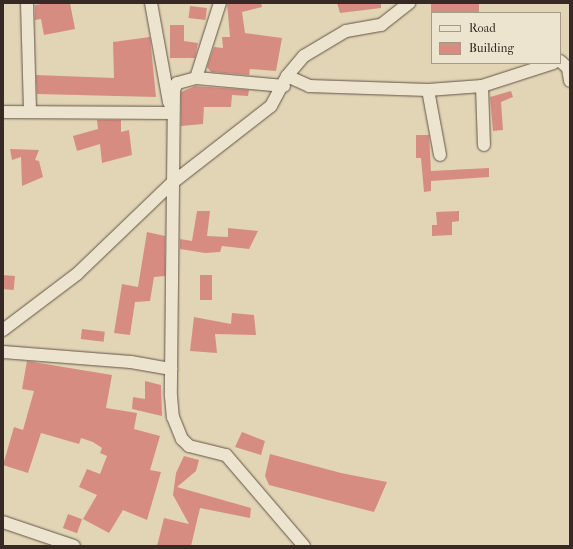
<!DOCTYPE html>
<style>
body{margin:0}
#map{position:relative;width:573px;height:549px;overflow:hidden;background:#e2d5b5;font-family:"IM FELL French Canon",serif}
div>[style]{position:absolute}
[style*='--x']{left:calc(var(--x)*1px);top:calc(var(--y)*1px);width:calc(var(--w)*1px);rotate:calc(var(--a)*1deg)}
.building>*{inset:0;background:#d78c82;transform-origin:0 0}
.roads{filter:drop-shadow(0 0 1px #625448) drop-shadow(0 0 1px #625448)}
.minor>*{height:12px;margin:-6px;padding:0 6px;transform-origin:6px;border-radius:6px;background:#ece4cf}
span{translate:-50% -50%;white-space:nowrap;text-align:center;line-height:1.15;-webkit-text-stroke:3px #ece4cf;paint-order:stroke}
.frame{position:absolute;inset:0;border:4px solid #372923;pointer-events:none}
.legend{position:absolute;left:431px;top:12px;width:130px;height:52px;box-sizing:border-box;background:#ece4cf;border:1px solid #a4998a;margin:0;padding:5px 7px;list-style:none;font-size:12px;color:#372923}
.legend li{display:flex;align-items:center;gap:8px;height:20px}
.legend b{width:20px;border:1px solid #a4998a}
</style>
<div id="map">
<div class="building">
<div style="clip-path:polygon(48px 3px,70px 3px,75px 29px,44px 35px,41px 19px,35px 20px,35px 5px)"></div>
<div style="clip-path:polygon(227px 3px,261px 3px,262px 7px,242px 12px,245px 33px,282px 38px,276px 71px,250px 69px,249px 75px,211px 72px,207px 67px,214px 47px,223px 48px,222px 37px,230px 37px)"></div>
<div style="clip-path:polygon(337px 3px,381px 3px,381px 8px,340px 13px)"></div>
<div style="left:431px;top:3px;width:48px;height:10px"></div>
<div style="left:190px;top:6px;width:17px;height:12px;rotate:7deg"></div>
<div style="clip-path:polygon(170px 25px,184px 25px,184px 41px,198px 43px,195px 58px,170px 58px)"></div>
<div style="clip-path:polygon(150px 37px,156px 97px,37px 94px,36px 75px,114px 78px,113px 42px)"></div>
<div style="clip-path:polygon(195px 86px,249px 90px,248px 96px,232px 95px,231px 107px,204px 107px,203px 124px,181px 126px,181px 92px)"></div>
<div style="clip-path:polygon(511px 91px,513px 97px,501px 102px,503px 130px,493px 131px,490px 97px)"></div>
<div style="clip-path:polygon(97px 120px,121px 120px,121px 132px,129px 130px,132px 155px,102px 163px,100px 144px,77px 151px,73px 136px,98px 129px)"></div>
<div style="clip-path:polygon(416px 135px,429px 135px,431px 171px,489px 168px,489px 177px,431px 181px,431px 191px,424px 192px,421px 158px,416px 158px)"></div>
<div style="clip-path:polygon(10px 149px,39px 150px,35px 160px,39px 161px,43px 177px,22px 186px,21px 157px,12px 160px)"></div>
<div style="clip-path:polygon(197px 211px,210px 211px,207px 236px,228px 237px,228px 228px,258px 231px,249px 249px,222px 246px,220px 252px,205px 253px,180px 249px,180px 239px,192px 241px)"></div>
<div style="clip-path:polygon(459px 211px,459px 221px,452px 222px,452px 235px,432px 236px,432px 225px,437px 225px,436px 212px)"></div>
<div style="clip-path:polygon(147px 232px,165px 236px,165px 276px,154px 277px,150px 301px,135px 302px,130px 335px,114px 333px,122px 284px,138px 287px)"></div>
<div style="left:3px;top:275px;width:12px;height:14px;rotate:5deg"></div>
<div style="left:200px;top:275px;width:12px;height:25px"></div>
<div style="clip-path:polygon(232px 313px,254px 315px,256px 335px,215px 334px,217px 353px,190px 351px,194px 317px,231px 324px)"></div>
<div style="left:82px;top:329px;width:23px;height:10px;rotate:7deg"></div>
<div style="clip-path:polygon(27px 361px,112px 375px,106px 408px,137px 413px,134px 429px,160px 436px,150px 470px,161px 472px,147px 520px,123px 510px,109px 533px,83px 519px,97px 495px,79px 487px,87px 469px,100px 474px,107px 456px,100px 453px,102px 448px,93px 442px,81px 438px,79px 444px,41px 433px,28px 473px,3px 465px,14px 427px,23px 430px,34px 391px,22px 389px)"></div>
<div style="clip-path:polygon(145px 381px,161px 385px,162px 416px,132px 409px,133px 397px,145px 399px)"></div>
<div style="clip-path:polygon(242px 432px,265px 441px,261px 455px,235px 447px)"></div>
<div style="clip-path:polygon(270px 454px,341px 473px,387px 482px,374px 512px,269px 485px,265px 476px)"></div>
<div style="clip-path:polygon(184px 456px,199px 460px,196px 471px,177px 487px,251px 508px,250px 518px,200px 508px,191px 546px,157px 546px,164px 518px,189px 524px,173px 495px,176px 473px)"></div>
<div style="left:68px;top:514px;width:15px;height:15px;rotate:20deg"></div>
</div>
<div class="roads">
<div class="minor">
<div style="--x:27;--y:3;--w:108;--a:88.4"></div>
<div style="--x:151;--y:3;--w:101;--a:79.7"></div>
<div style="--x:560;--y:61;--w:11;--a:41"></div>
<div style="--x:568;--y:68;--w:13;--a:81"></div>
<div style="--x:287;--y:76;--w:24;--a:24"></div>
<div style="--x:309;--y:86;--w:119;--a:1.9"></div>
<div style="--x:428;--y:90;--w:54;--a:-4.2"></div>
<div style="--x:482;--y:86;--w:75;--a:-17.9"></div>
<div style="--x:196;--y:78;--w:79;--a:-72.3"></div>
<div style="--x:284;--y:86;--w:88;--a:-174.8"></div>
<div style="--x:196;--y:78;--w:20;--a:165"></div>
<div style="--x:177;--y:83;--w:8;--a:113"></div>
<div style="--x:174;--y:90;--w:306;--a:90.6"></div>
<div style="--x:171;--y:396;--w:21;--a:85"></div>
<div style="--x:173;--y:417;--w:24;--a:68"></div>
<div style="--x:182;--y:439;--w:10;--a:45"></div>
<div style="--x:189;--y:446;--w:38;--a:14"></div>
<div style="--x:226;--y:455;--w:120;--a:49.4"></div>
<div style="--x:482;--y:86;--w:59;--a:88.1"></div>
<div style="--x:428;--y:90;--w:66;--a:79.5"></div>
<div style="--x:3;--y:112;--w:168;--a:0.3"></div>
<div style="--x:3;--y:330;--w:93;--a:-37.1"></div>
<div style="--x:77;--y:274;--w:132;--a:-43.8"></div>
<div style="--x:172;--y:183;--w:125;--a:-37.9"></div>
<div style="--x:271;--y:106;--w:34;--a:-62"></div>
<div style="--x:287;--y:76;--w:26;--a:-50"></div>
<div style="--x:304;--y:56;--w:49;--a:-30.8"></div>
<div style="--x:346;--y:31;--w:36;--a:-10"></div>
<div style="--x:381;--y:25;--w:36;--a:-38"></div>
<div style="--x:3;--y:352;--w:128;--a:4.5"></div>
<div style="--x:131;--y:362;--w:41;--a:9.9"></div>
<div style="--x:3;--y:522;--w:75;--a:18.7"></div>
</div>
</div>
<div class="frame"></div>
<ul class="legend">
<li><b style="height:5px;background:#ece4cf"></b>Road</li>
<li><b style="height:11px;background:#d78c82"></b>Building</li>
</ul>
</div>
